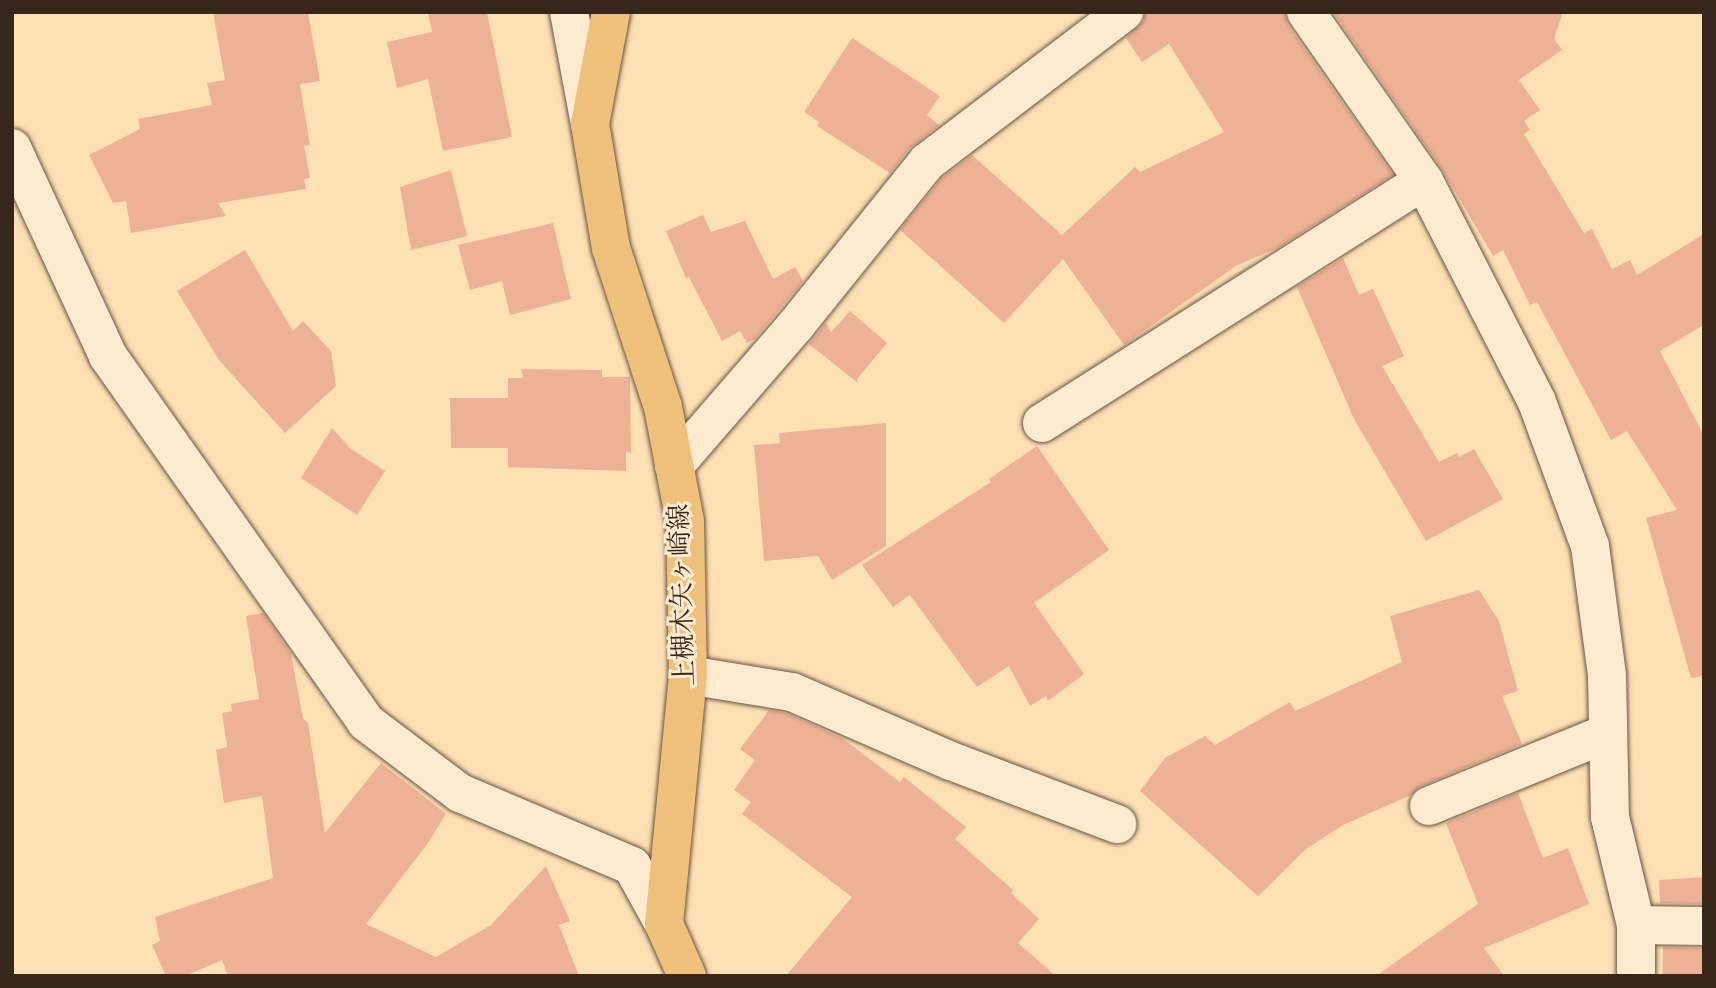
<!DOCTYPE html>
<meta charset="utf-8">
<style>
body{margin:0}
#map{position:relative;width:1716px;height:988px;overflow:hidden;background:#fee0b5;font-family:"EB Garamond","Noto Serif JP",serif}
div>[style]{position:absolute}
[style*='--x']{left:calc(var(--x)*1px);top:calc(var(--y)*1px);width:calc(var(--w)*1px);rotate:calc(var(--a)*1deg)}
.building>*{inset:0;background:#edb196;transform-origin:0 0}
.roads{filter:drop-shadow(0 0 2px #685442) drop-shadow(0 0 2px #685442)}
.minor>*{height:38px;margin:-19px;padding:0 19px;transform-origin:19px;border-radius:19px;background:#feebcf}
.major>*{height:38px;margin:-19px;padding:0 19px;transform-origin:19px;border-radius:19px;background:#efc07a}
span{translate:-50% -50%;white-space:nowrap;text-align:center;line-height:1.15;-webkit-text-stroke:6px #feebcf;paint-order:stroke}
.street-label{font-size:26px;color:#36261c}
.frame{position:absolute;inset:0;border:14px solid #36261c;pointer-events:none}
</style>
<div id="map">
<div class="building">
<div style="clip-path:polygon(213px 12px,308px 12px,320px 81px,300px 84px,310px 145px,304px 146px,310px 178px,304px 179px,306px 189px,218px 203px,226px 216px,131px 233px,126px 201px,113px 203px,89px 155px,140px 129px,138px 119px,212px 105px,207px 83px,225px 80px)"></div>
<div style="clip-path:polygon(428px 12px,487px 12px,512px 137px,443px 151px,428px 79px,397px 88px,387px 42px,432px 32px)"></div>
<div style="clip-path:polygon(1145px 12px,1284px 12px,1288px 25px,1393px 175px,1279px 247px,1236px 266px,1124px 345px,1063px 259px,1004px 323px,900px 230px,942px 178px,972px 155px,1062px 235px,1135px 167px,1140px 172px,1224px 132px,1169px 44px,1142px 62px,1126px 38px,1144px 21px)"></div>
<div style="clip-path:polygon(1333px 12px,1563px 12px,1554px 39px,1562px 50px,1519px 80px,1540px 110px,1524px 121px,1530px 130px,1524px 134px,1584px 233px,1592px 229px,1612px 269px,1630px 260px,1637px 275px,1704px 234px,1704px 325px,1660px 351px,1704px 436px,1704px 676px,1691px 678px,1646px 518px,1677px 510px,1627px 431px,1611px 440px,1537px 302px,1530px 305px,1503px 250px,1493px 256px,1442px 169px)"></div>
<div style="clip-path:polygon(852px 38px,940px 96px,927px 115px,939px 125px,910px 148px,890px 173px,817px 126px,819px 122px,804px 112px)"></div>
<div style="clip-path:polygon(451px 170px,467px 236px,411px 250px,400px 187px)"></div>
<div style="clip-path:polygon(703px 215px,711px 232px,745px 221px,773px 279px,795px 267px,803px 281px,755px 339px,747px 343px,740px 331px,722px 341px,689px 277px,686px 278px,666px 231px)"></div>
<div style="clip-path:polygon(553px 223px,571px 299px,510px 315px,502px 281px,470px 290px,458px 245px)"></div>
<div style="clip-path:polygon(245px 250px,293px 331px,303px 321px,331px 351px,336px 386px,285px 433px,219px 360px,177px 291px)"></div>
<div style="clip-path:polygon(1343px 258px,1359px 295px,1373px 289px,1404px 356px,1382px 366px,1439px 462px,1457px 453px,1459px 457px,1474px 449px,1503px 499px,1426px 541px,1354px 419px,1297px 287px)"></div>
<div style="clip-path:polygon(850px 311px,887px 343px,857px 379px,858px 383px,809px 344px,826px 323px,831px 332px)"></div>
<div style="clip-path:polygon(521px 369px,602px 370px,602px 377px,630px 377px,631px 453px,626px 452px,626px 471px,508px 467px,508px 448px,451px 448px,450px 398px,508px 398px,508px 378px,523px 378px)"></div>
<div style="clip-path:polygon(886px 423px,886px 546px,832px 580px,818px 556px,764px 561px,754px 445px,780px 443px,779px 433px)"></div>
<div style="clip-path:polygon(332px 428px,351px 449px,385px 471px,357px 515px,301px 478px)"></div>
<div style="clip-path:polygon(1037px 446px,1109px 550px,1034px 603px,1084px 674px,1048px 701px,1046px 696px,1030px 706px,1009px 666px,977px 687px,910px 595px,893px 607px,862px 565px,991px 482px,989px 479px)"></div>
<div style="clip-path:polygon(1479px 590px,1499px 621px,1518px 691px,1502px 696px,1522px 744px,1421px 786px,1411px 795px,1343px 825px,1306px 849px,1258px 896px,1140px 791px,1165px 758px,1205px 736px,1215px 745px,1290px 702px,1295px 711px,1402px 662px,1390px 616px)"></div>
<div style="clip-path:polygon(263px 613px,291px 654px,303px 718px,308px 723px,325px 833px,381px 763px,446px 814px,428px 843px,366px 924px,436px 957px,491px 925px,546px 866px,570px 921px,559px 925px,579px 976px,228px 976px,222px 960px,185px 976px,166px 976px,152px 945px,160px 941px,155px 917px,273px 878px,262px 796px,224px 803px,216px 750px,227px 747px,222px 713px,232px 711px,231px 704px,259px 699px,246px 616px)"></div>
<div style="clip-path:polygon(769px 710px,786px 713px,842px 738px,900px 782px,904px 777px,966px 827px,955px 839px,1013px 890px,1011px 893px,1039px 919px,1018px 943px,1056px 976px,786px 976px,852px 897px,742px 814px,751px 802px,734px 790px,755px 760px,740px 749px)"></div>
<div style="clip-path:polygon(1518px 793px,1543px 858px,1568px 848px,1589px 904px,1484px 948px,1504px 976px,1376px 976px,1478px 904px,1446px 823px)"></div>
<div style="clip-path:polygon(1704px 877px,1704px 904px,1660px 903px,1659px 880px)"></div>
<div style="left:1663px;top:947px;width:41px;height:29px;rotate:1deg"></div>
</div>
<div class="roads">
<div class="minor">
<div style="--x:569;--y:12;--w:114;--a:79.4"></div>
<div style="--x:1306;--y:12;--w:206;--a:55.1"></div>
<div style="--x:1424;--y:181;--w:248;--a:62.9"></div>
<div style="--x:1537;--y:402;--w:153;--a:69.8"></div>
<div style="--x:1590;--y:546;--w:131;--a:82.5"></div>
<div style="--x:1607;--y:676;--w:141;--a:88.8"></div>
<div style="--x:1610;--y:817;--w:111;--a:76.5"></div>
<div style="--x:1636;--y:925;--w:51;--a:90"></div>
<div style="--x:12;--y:148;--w:229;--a:65.2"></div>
<div style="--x:108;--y:356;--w:448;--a:54.8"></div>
<div style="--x:366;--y:722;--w:118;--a:37.1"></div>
<div style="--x:460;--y:793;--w:187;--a:23"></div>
<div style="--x:632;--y:866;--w:66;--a:61.1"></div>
<div style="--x:1042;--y:423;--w:452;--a:-32.4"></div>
<div style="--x:674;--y:466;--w:186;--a:-49.1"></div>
<div style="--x:796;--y:325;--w:209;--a:-51.2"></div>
<div style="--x:927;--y:162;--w:248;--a:-37.3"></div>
<div style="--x:688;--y:675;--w:105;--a:9.3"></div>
<div style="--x:792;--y:692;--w:173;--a:23.5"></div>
<div style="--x:951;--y:761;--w:178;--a:20.8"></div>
<div style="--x:1429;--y:806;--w:193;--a:-22.2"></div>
<div style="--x:1636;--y:925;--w:68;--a:0.8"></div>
</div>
<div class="major">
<div style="--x:611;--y:12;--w:114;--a:100.6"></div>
<div style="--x:590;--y:124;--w:126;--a:80.4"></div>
<div style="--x:611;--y:248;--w:167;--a:71.9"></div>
<div style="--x:663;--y:407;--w:116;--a:79.1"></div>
<div style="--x:685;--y:521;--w:154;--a:88.9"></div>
<div style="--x:688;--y:675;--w:250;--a:95.5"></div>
<div style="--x:664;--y:924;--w:57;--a:66.1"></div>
</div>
</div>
<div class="street-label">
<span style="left:682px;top:595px;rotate:-92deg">上槻木矢ヶ崎線</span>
</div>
<div class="frame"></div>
</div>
